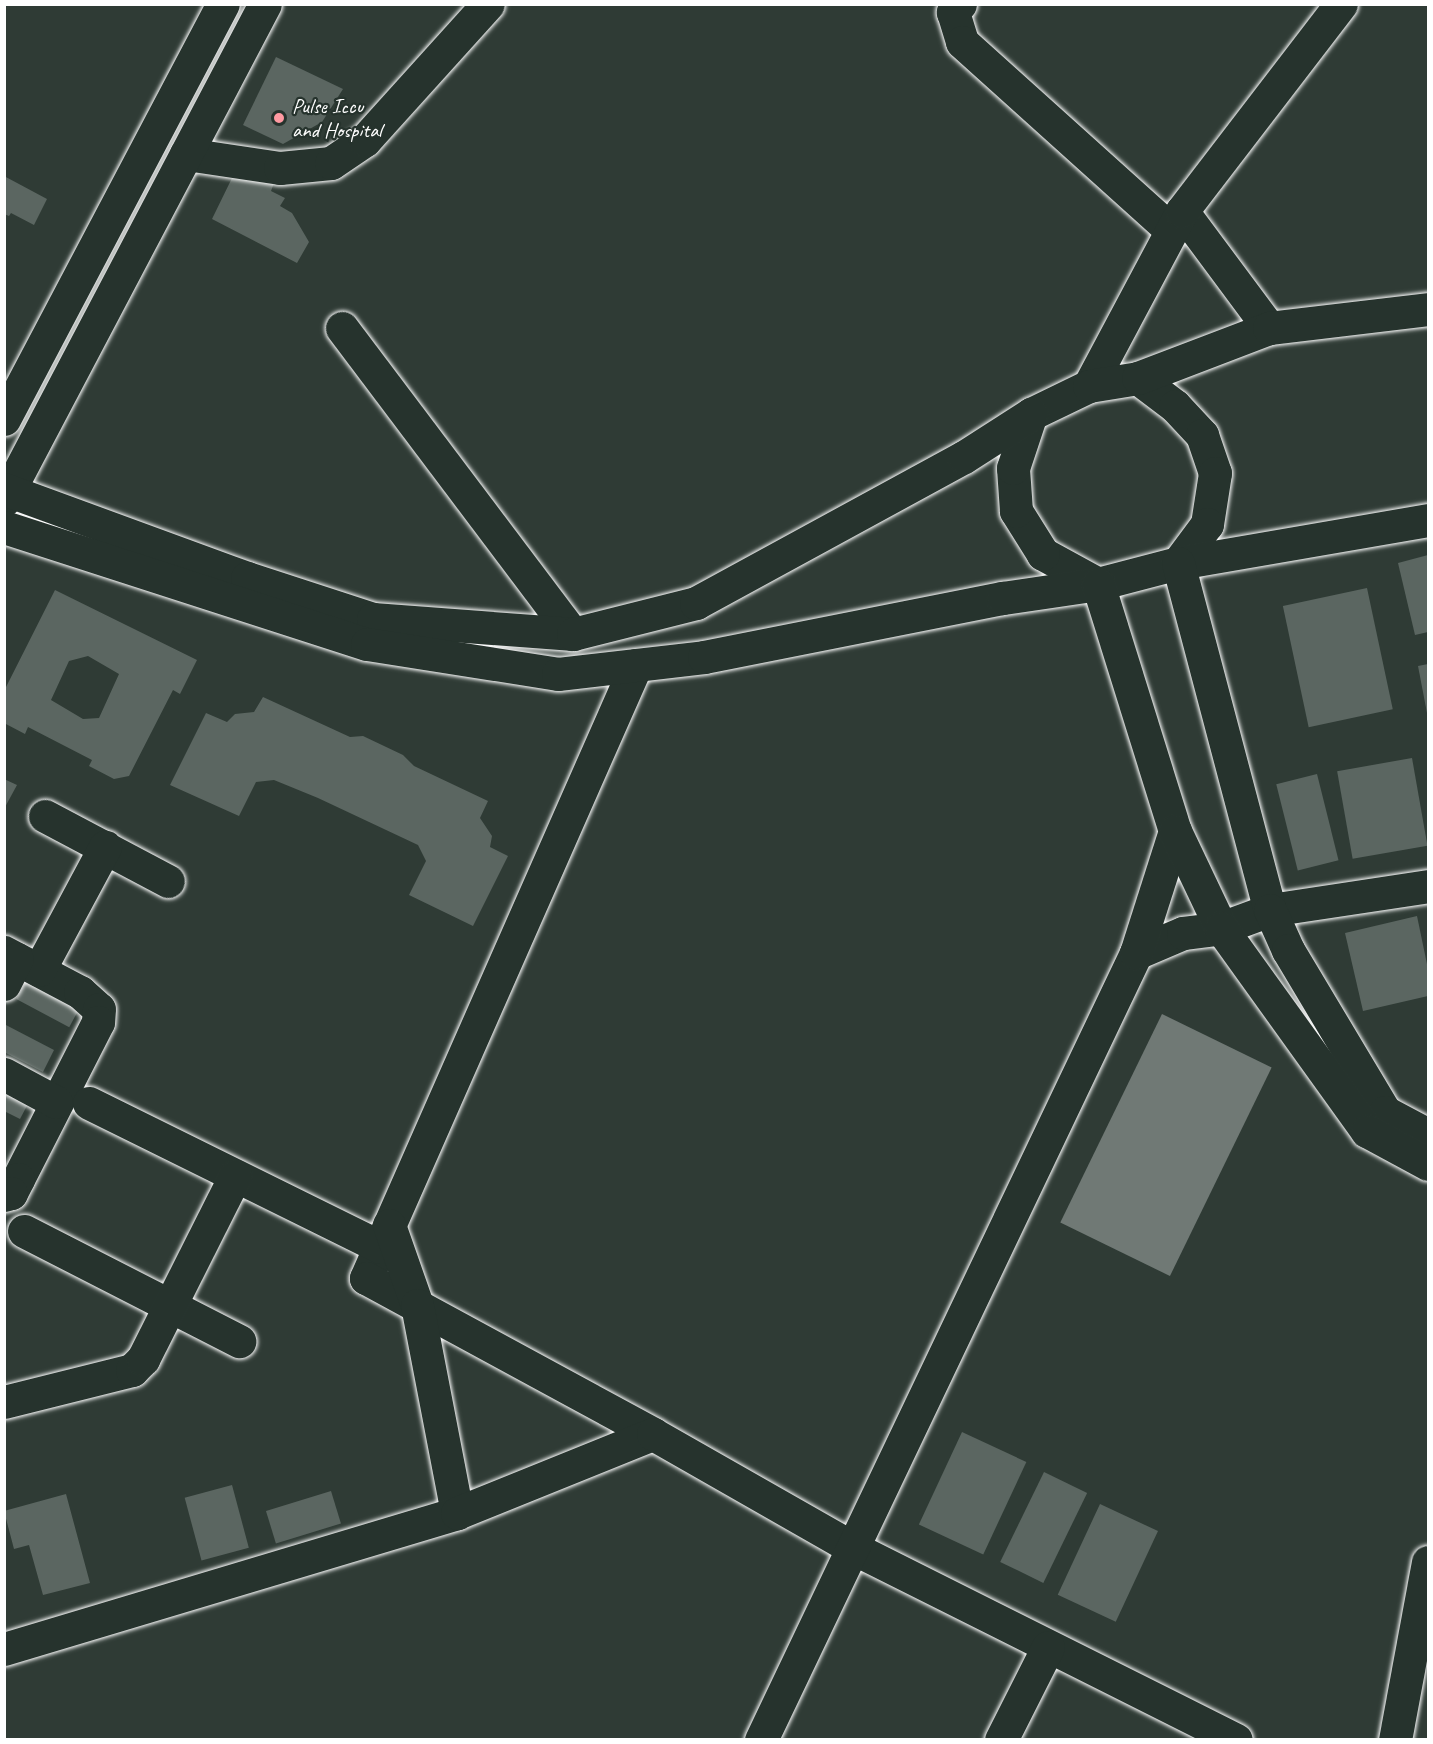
<!DOCTYPE html>
<style>
body{margin:0}
#map{position:relative;width:1433px;height:1744px;overflow:hidden;background:#2f3b35;font-family:Caveat,sans-serif}
div>[style]{position:absolute}
[style*='--x']{left:calc(var(--x)*1px);top:calc(var(--y)*1px);width:calc(var(--w)*1px);rotate:calc(var(--a)*1deg)}
.water>*{inset:0;background:#707975;transform-origin:0 0}
.building>*{inset:0;background:#5b6661;transform-origin:0 0}
.roads{filter:drop-shadow(0 0 2px #fff) drop-shadow(0 0 2px #fff)}
.minor>*{height:33px;margin:-16.5px;padding:0 16.5px;transform-origin:16.5px;border-radius:16.5px;background:#26332d}
.major>*{height:33px;margin:-16.5px;padding:0 16.5px;transform-origin:16.5px;border-radius:16.5px;background:#26332d}
.dots>*{width:16px;height:16px;translate:-50% -50%;box-sizing:border-box;border:3px solid #26332d;border-radius:50%}
span{translate:-50% -50%;white-space:nowrap;text-align:center;line-height:1.15;-webkit-text-stroke:4.5px #26332d;paint-order:stroke}
.poi-label{font-size:21px;color:#fff}
.left{translate:0 -50%;text-align:left}
.frame{position:absolute;inset:0;border:6px solid #fff;pointer-events:none}
</style>
<div id="map">
<div class="water">
<div style="left:1162px;top:1014px;width:122px;height:232px;rotate:26deg"></div>
</div>
<div class="building">
<div style="clip-path:polygon(276px 57px,343px 89px,322px 122px,283px 144px,243px 125px)"></div>
<div style="clip-path:polygon(260px 175px,274px 183px,271px 191px,285px 198px,280px 206px,292px 213px,309px 242px,297px 263px,212px 219px,232px 178px)"></div>
<div style="clip-path:polygon(4px 176px,47px 199px,34px 225px,11px 213px,9px 216px,4px 214px)"></div>
<div style="clip-path:polygon(1428px 555px,1428px 632px,1415px 635px,1398px 563px)"></div>
<div style="left:1367px;top:588px;width:124px;height:86px;rotate:78deg"></div>
<div style="clip-path:polygon(evenodd,55px 590px,197px 660px,180px 694px,173px 690px,129px 776px,114px 779px,89px 766px,92px 760px,28px 727px,25px 734px,4px 723px,4px 691px,55px 590px,88px 656px,119px 674px,99px 718px,83px 719px,51px 700px,69px 661px,88px 656px)"></div>
<div style="clip-path:polygon(1428px 664px,1428px 712px,1427px 713px,1418px 666px)"></div>
<div style="clip-path:polygon(263px 697px,350px 737px,363px 736px,403px 755px,414px 766px,488px 801px,480px 818px,492px 836px,490px 847px,508px 856px,473px 926px,409px 895px,426px 861px,418px 845px,318px 798px,274px 780px,256px 782px,239px 816px,170px 785px,206px 713px,227px 722px,235px 714px,254px 712px)"></div>
<div style="left:1412px;top:758px;width:89px;height:76px;rotate:80deg"></div>
<div style="left:1317px;top:774px;width:89px;height:42px;rotate:76deg"></div>
<div style="clip-path:polygon(4px 779px,17px 785px,4px 809px)"></div>
<div style="clip-path:polygon(1417px 916px,1428px 969px,1428px 996px,1363px 1011px,1345px 933px)"></div>
<div style="left:28px;top:977px;width:60px;height:25px;rotate:28deg"></div>
<div style="clip-path:polygon(4px 1024px,54px 1050px,43px 1072px,4px 1052px)"></div>
<div style="clip-path:polygon(4px 1084px,31px 1098px,20px 1119px,4px 1111px)"></div>
<div style="left:962px;top:1432px;width:71px;height:102px;rotate:25deg"></div>
<div style="left:1044px;top:1472px;width:48px;height:100px;rotate:26deg"></div>
<div style="left:232px;top:1485px;width:65px;height:49px;rotate:75deg"></div>
<div style="left:331px;top:1491px;width:34px;height:68px;rotate:73deg"></div>
<div style="clip-path:polygon(66px 1494px,90px 1583px,43px 1595px,29px 1545px,14px 1549px,4px 1511px)"></div>
<div style="left:1100px;top:1504px;width:64px;height:100px;rotate:25deg"></div>
</div>
<div class="roads">
<div class="minor">
<div style="--x:960;--y:4;--w:11;--a:131"></div>
<div style="--x:953;--y:12;--w:31;--a:73"></div>
<div style="--x:962;--y:42;--w:281;--a:42"></div>
<div style="--x:186;--y:154;--w:95;--a:8.5"></div>
<div style="--x:280;--y:168;--w:51;--a:-5.6"></div>
<div style="--x:331;--y:163;--w:41;--a:-34.1"></div>
<div style="--x:365;--y:140;--w:183;--a:-47.9"></div>
<div style="--x:1182;--y:211;--w:146;--a:53.4"></div>
<div style="--x:342;--y:328;--w:383;--a:53"></div>
<div style="--x:1089;--y:386;--w:198;--a:-62"></div>
<div style="--x:1182;--y:211;--w:261;--a:-52.5"></div>
<div style="--x:4;--y:419;--w:469;--a:-62.2"></div>
<div style="--x:4;--y:500;--w:560;--a:-62.25"></div>
<div style="--x:636;--y:665;--w:670;--a:113.77"></div>
<div style="--x:366;--y:1278;--w:327;--a:28.5"></div>
<div style="--x:45;--y:816;--w:139;--a:27.9"></div>
<div style="--x:4;--y:952;--w:86;--a:27.8"></div>
<div style="--x:80;--y:992;--w:25;--a:42"></div>
<div style="--x:99;--y:1009;--w:13;--a:94"></div>
<div style="--x:98;--y:1022;--w:176;--a:117"></div>
<div style="--x:18;--y:1179;--w:16;--a:117"></div>
<div style="--x:11;--y:1193;--w:7;--a:164"></div>
<div style="--x:1136;--y:953;--w:51;--a:-23.1"></div>
<div style="--x:1183;--y:933;--w:38;--a:-7"></div>
<div style="--x:1221;--y:928;--w:52;--a:-20.2"></div>
<div style="--x:1270;--y:910;--w:160;--a:-8.6"></div>
<div style="--x:39;--y:970;--w:140;--a:-61.8"></div>
<div style="--x:4;--y:984;--w:28;--a:-63"></div>
<div style="--x:4;--y:1074;--w:59;--a:28.3"></div>
<div style="--x:89;--y:1103;--w:325;--a:26.3"></div>
<div style="--x:389;--y:1225;--w:85;--a:70.7"></div>
<div style="--x:417;--y:1305;--w:212;--a:79.1"></div>
<div style="--x:24;--y:1231;--w:242;--a:27.1"></div>
<div style="--x:4;--y:1402;--w:132;--a:-14"></div>
<div style="--x:132;--y:1370;--w:16;--a:-45"></div>
<div style="--x:143;--y:1359;--w:205;--a:-63.3"></div>
<div style="--x:4;--y:1649;--w:473;--a:-16.7"></div>
<div style="--x:457;--y:1513;--w:211;--a:-22"></div>
<div style="--x:653;--y:1434;--w:230;--a:29.7"></div>
<div style="--x:853;--y:1548;--w:428;--a:26.6"></div>
<div style="--x:761;--y:1740;--w:872;--a:-64.52"></div>
<div style="--x:1136;--y:953;--w:128;--a:-72.3"></div>
<div style="--x:1001;--y:1740;--w:104;--a:-63.2"></div>
<div style="--x:1395;--y:1740;--w:181;--a:-79.5"></div>
</div>
<div class="major">
<div style="--x:1138;--y:378;--w:46;--a:37.1"></div>
<div style="--x:1175;--y:406;--w:40;--a:47"></div>
<div style="--x:1202;--y:435;--w:40;--a:71.1"></div>
<div style="--x:1215;--y:473;--w:52;--a:98.9"></div>
<div style="--x:1207;--y:524;--w:49;--a:126.6"></div>
<div style="--x:1178;--y:563;--w:83;--a:165.3"></div>
<div style="--x:1098;--y:584;--w:63;--a:-151.4"></div>
<div style="--x:1043;--y:554;--w:51;--a:-122.1"></div>
<div style="--x:1016;--y:511;--w:43;--a:-94"></div>
<div style="--x:1013;--y:468;--w:57;--a:-71.6"></div>
<div style="--x:1031;--y:414;--w:64;--a:-25.8"></div>
<div style="--x:1089;--y:386;--w:50;--a:-9.3"></div>
<div style="--x:1138;--y:378;--w:140;--a:-20.9"></div>
<div style="--x:1269;--y:328;--w:160;--a:-6.8"></div>
<div style="--x:4;--y:489;--w:259;--a:20.1"></div>
<div style="--x:247;--y:578;--w:133;--a:18"></div>
<div style="--x:373;--y:619;--w:201;--a:4.3"></div>
<div style="--x:573;--y:634;--w:127;--a:-14.1"></div>
<div style="--x:696;--y:603;--w:305;--a:-28.6"></div>
<div style="--x:964;--y:457;--w:80;--a:-32.7"></div>
<div style="--x:1428;--y:520;--w:254;--a:170.2"></div>
<div style="--x:1178;--y:563;--w:359;--a:75.2"></div>
<div style="--x:1270;--y:910;--w:44;--a:65.8"></div>
<div style="--x:1288;--y:950;--w:189;--a:59.1"></div>
<div style="--x:1385;--y:1112;--w:49;--a:28.1"></div>
<div style="--x:4;--y:527;--w:381;--a:17.9"></div>
<div style="--x:367;--y:644;--w:193;--a:8.9"></div>
<div style="--x:558;--y:674;--w:147;--a:-6.6"></div>
<div style="--x:704;--y:657;--w:305;--a:-11.2"></div>
<div style="--x:1003;--y:598;--w:96;--a:-8.4"></div>
<div style="--x:1098;--y:584;--w:259;--a:72.7"></div>
<div style="--x:1175;--y:831;--w:107;--a:64.6"></div>
<div style="--x:1221;--y:928;--w:250;--a:54.3"></div>
<div style="--x:1367;--y:1131;--w:69;--a:28.4"></div>
</div>
</div>
<div class="dots">
<div style="left:279px;top:118px;background:#ff9aa2"></div>
</div>
<div class="poi-label">
<span class="left" style="left:292px;top:118px">Pulse Iccu<br>and Hospital</span>
</div>
<div class="frame"></div>
</div>
